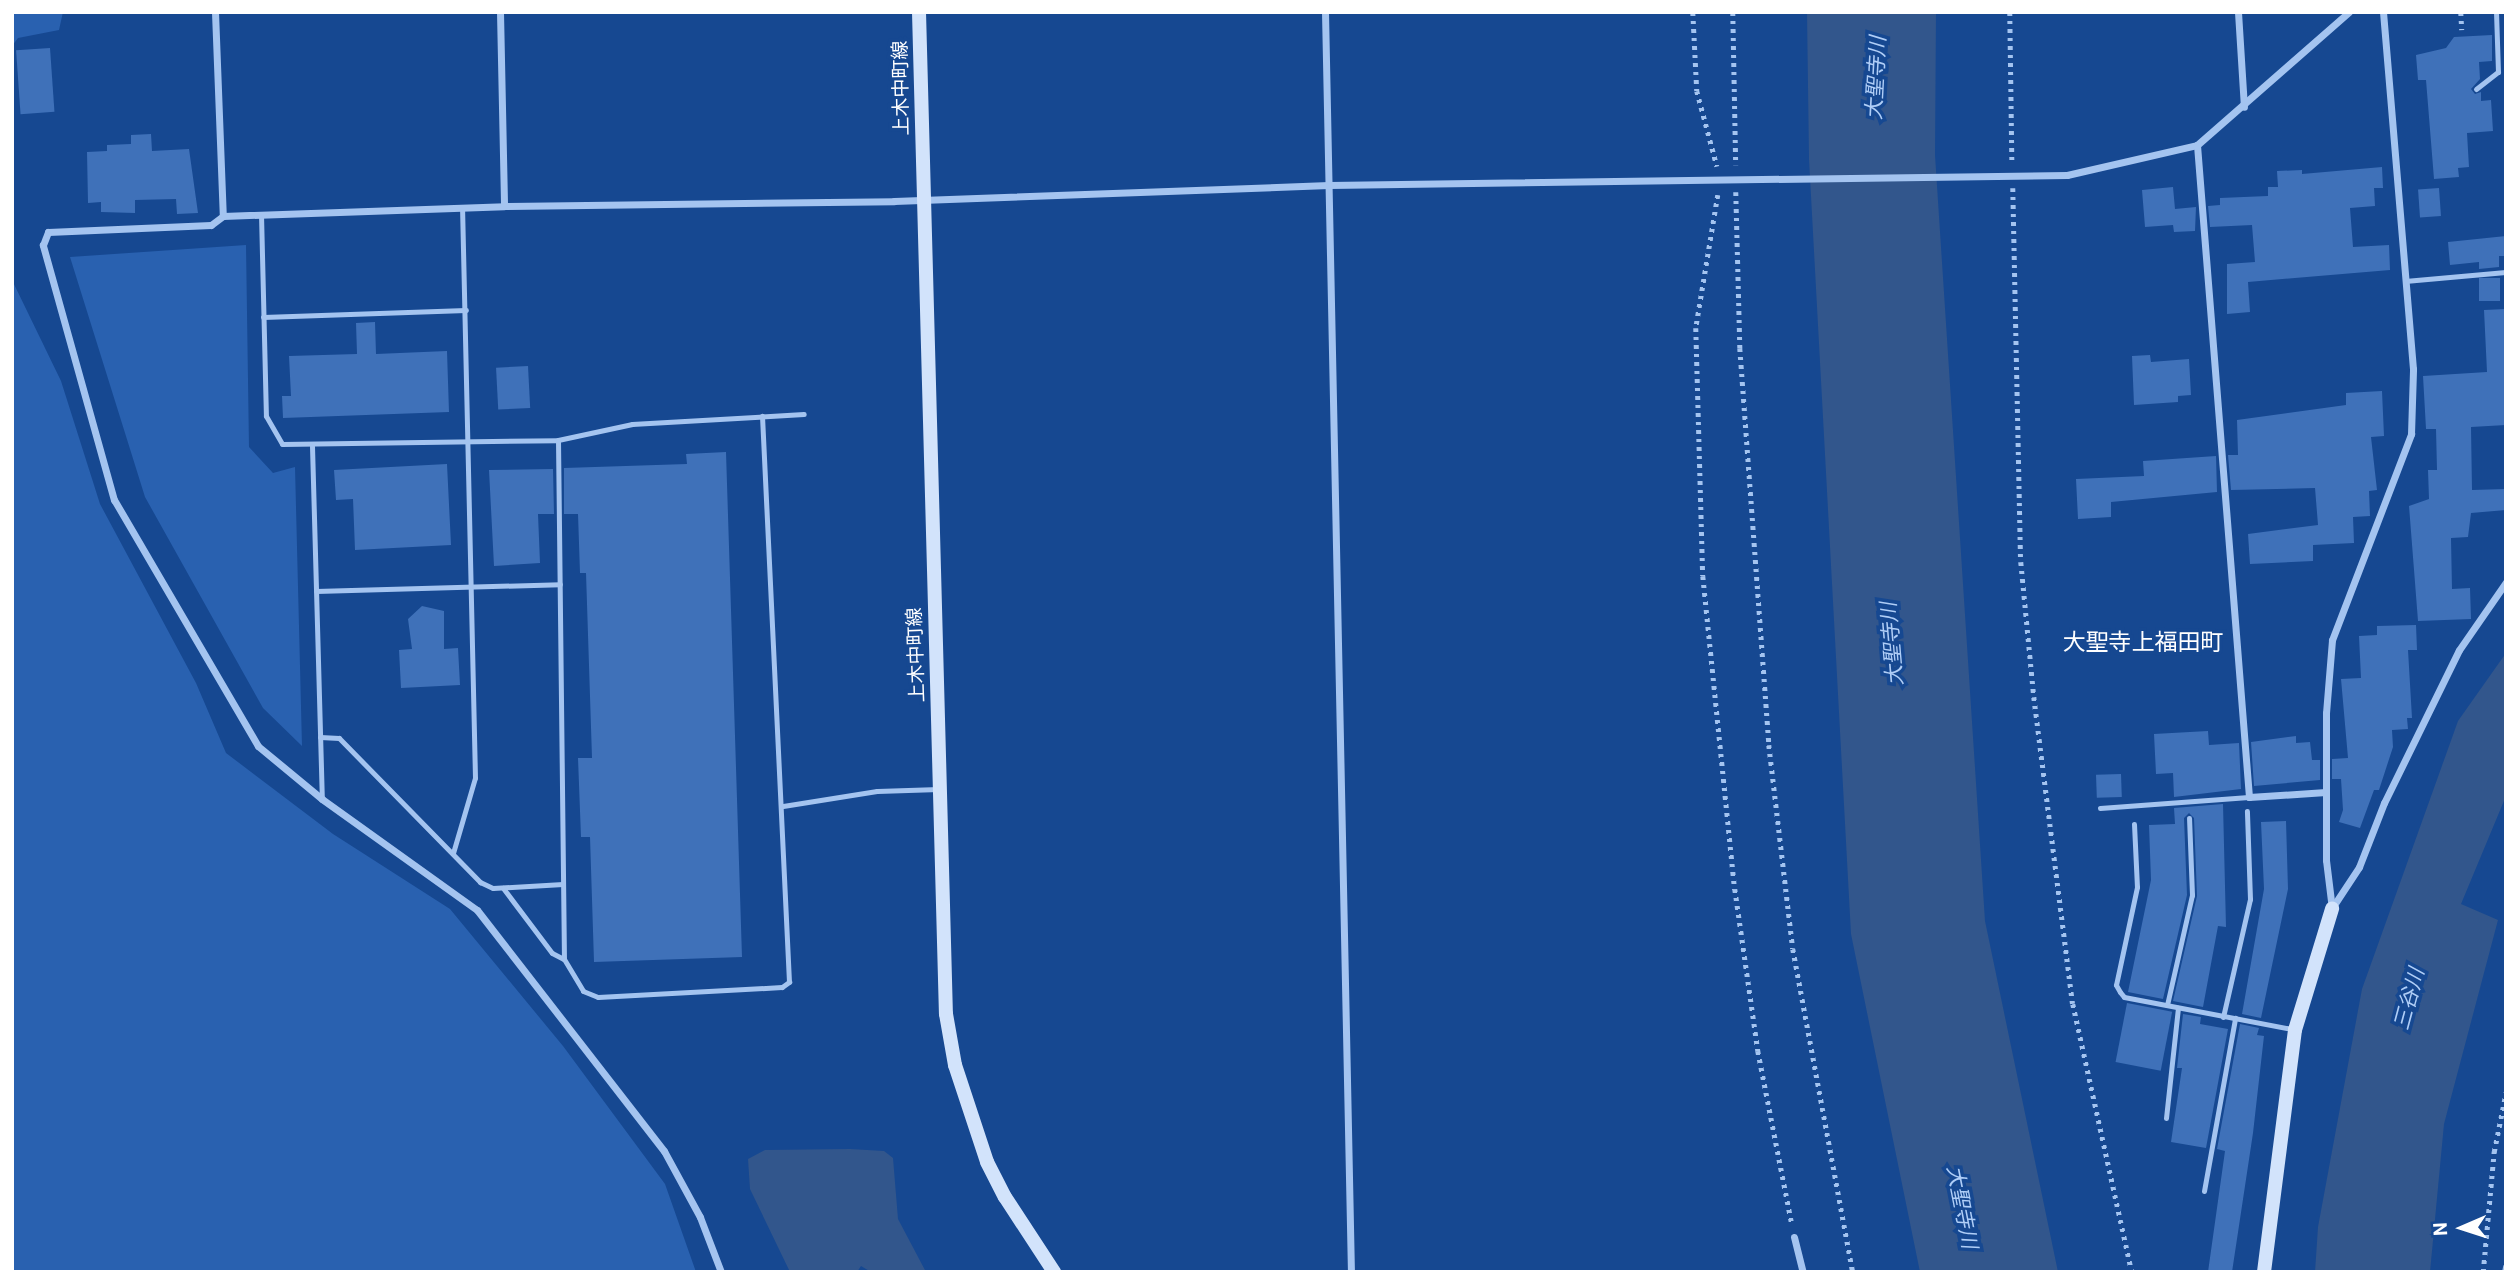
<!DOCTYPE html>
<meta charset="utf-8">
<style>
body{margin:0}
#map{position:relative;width:2518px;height:1284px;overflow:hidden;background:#164891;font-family:Roboto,"Noto Sans JP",sans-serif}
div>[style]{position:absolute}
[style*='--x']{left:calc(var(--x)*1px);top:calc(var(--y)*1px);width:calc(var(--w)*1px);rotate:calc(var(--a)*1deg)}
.green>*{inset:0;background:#2961b0}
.water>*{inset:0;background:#32568c}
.building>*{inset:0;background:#3f71b9;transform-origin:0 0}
.path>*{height:4.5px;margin-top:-2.25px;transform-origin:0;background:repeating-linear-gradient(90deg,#a4c4f0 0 3.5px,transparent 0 8.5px)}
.lane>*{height:5px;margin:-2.5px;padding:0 2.5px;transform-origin:2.5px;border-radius:2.5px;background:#a4c4f0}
.street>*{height:7px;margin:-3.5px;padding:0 3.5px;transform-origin:3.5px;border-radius:3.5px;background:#a4c4f0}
.secondary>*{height:14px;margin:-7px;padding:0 7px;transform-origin:7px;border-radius:7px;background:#d2e3fb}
span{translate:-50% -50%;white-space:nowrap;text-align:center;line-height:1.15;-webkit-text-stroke:7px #164891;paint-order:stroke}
.street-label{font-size:19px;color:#fff}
.water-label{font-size:21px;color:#b0cef7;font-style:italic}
.quarter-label{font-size:23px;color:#fff}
.frame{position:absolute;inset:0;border:14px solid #fff;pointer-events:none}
.north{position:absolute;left:2427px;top:1193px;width:70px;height:70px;-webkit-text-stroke:5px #164891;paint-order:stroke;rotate:267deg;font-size:19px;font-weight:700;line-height:28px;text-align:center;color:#fff}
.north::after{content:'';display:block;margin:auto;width:24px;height:32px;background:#fff;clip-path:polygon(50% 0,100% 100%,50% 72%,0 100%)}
</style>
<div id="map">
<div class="green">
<div style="clip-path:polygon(12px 12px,63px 12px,59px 30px,18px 38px,12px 46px)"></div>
<div style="clip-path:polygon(246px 245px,249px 447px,273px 473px,295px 467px,302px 746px,263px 708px,145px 497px,70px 257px)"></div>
<div style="clip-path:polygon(12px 280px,61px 381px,100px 504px,196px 683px,226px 753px,333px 834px,450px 909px,563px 1046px,665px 1184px,696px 1272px,12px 1272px)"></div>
</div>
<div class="water">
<div style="clip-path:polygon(1807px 12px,1936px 12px,1935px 155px,1985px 921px,2058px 1272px,1920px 1272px,1851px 934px,1809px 159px)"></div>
<div style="clip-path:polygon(2506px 653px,2506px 796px,2461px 904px,2498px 920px,2444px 1124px,2430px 1272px,2315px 1272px,2318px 1227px,2362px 989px,2458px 721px)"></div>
<div style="clip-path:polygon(850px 1149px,884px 1151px,893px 1158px,898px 1219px,926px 1272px,871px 1272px,861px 1266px,857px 1272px,790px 1272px,750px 1189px,748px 1159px,765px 1150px)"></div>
</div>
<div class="building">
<div style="clip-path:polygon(2492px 35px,2492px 61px,2479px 62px,2480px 79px,2471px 89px,2475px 94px,2481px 92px,2481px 101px,2491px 100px,2493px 131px,2467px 133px,2469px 167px,2458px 168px,2459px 177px,2434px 179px,2426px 80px,2418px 80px,2416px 55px,2446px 48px,2454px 37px)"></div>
<div style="left:50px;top:48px;width:64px;height:34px;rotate:86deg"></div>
<div style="clip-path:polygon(151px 134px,152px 151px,189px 149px,198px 213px,177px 214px,176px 199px,135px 200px,135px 213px,101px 212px,101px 202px,88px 203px,87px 152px,107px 151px,107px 145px,131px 144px,131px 135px)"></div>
<div style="clip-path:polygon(2382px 167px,2383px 188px,2374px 188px,2375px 206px,2350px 208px,2353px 247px,2389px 245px,2390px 270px,2248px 282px,2250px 312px,2227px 314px,2227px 264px,2255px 262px,2252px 225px,2210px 227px,2208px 206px,2220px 205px,2220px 198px,2268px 196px,2268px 187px,2278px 187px,2277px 171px,2302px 170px,2302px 174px)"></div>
<div style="clip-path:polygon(2173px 187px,2175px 209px,2196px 207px,2195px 231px,2174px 232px,2173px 225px,2145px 227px,2142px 190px)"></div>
<div style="left:2439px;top:188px;width:28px;height:21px;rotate:86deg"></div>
<div style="clip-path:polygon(2506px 236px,2506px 256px,2499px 256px,2499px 267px,2479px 269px,2479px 262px,2450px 265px,2448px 242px)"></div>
<div style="left:2500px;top:278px;width:23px;height:21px;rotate:90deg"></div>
<div style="clip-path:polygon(2506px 309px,2506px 425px,2471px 427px,2472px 490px,2506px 489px,2506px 510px,2471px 513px,2468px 537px,2451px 538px,2452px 589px,2470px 588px,2471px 619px,2418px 621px,2409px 506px,2429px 499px,2428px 470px,2437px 470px,2436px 429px,2426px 429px,2423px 376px,2487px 372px,2484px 310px)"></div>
<div style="clip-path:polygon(375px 322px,376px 354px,447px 351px,449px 412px,283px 418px,282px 396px,291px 396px,289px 356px,357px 354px,356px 323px)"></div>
<div style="clip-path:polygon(2150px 355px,2151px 362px,2189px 359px,2191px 395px,2178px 396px,2178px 402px,2134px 405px,2132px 356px)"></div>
<div style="left:528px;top:366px;width:42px;height:32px;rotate:87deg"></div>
<div style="clip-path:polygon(2382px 391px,2384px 436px,2371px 437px,2377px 490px,2369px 491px,2370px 516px,2353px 517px,2354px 543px,2313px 545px,2313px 561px,2250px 564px,2248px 534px,2318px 525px,2315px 488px,2231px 490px,2228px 455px,2238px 455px,2237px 420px,2346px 405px,2346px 393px)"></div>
<div style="clip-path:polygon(726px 452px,742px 957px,594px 962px,590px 837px,581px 837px,578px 758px,592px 758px,586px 573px,580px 573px,578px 514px,564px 514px,564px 468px,687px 464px,686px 454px)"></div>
<div style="clip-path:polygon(2216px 456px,2217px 492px,2111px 502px,2111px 517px,2078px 519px,2076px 479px,2144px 476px,2143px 461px)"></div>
<div style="clip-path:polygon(447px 464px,451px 545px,355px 550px,353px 499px,336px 500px,334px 470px)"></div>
<div style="clip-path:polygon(553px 469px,554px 514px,538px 514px,540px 563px,494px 566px,489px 470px)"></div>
<div style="clip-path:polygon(422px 606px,444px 611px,444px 649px,458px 648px,460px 685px,401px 688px,399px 650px,412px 649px,408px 619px)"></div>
<div style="clip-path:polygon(2416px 625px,2417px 650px,2408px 650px,2412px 718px,2407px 718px,2408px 729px,2392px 730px,2393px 747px,2379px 790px,2374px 790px,2360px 828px,2339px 822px,2343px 810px,2341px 779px,2332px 779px,2332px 759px,2348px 758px,2341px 679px,2361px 678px,2359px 636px,2377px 635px,2377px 626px)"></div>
<div style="clip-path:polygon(2208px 731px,2209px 745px,2239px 743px,2241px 789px,2174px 797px,2173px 773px,2156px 774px,2154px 734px)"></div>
<div style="clip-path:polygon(2296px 736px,2296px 743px,2310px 742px,2312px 760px,2320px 760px,2320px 780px,2254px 786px,2251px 742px)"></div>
<div style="left:2121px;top:774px;width:23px;height:25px;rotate:88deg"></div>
<div style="clip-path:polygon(2223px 804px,2226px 927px,2218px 926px,2203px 1007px,2173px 1001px,2197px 896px,2194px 818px,2189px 813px,2184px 818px,2187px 895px,2163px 999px,2128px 992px,2151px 880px,2149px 825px,2175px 824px,2174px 808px)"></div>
<div style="clip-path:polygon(2286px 821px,2288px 889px,2261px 1018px,2242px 1014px,2264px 889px,2261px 822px)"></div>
<div style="left:2127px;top:1003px;width:46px;height:60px;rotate:11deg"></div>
<div style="clip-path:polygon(2183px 1014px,2201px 1017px,2200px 1024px,2228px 1029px,2206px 1148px,2171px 1142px,2182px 1068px,2177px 1068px)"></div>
<div style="clip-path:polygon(2240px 1024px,2259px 1028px,2257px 1035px,2264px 1036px,2253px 1133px,2232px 1272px,2208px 1272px,2225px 1151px,2217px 1149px)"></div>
</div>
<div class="path">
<div style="--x:1693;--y:12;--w:79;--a:87.1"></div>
<div style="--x:1697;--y:91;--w:78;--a:75.1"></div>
<div style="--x:1733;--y:12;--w:153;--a:88.9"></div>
<div style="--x:2010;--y:12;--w:150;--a:89.2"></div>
<div style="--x:2461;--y:12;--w:18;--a:87"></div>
<div style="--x:2013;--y:188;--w:374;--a:88.8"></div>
<div style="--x:2021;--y:562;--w:136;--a:84.5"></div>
<div style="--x:2034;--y:697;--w:309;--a:82.8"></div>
<div style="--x:2073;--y:1004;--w:274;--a:77.6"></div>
<div style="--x:1736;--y:192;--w:156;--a:88.5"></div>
<div style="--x:1740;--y:348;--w:398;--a:85.8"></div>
<div style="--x:1769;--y:745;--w:205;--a:83.3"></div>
<div style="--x:1793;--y:949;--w:329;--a:79.5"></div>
<div style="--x:1718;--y:195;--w:135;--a:99.4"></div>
<div style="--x:1696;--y:328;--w:248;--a:88.4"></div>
<div style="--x:1703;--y:576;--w:315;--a:84.2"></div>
<div style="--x:1735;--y:889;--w:164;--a:81.9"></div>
<div style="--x:1758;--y:1051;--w:176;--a:78.9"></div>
<div style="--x:2483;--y:1272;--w:121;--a:-84.8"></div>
<div style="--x:2494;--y:1152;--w:61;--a:-78.7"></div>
</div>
<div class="lane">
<div style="--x:2476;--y:89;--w:28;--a:-38"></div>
<div style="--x:2498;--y:72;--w:60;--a:-91.9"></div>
<div style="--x:261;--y:214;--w:202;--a:88.6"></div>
<div style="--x:266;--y:416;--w:32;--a:60"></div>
<div style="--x:282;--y:444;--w:276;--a:-0.8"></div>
<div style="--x:558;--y:440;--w:76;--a:-12.2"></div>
<div style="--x:632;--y:424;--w:172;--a:-3.3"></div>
<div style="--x:2405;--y:281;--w:101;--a:-5.1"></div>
<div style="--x:263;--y:317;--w:203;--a:-2"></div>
<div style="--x:558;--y:440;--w:519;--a:89.34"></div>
<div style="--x:564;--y:959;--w:37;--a:59"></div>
<div style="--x:583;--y:991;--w:16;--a:22"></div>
<div style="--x:598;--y:997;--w:184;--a:-3.1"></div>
<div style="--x:782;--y:987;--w:9;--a:-36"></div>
<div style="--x:789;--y:982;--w:567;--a:-92.73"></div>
<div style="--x:312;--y:446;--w:353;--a:88.4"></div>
<div style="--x:316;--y:591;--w:244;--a:-1.6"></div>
<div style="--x:320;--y:737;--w:19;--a:3"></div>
<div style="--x:339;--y:738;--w:202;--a:45.6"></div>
<div style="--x:480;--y:882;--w:14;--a:25"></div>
<div style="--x:493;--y:888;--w:70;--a:-3.3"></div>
<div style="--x:783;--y:806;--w:95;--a:-9.1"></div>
<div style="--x:877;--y:791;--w:62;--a:-1.8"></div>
<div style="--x:2100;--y:808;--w:149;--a:-4.2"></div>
<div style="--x:2134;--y:824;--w:63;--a:87.3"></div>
<div style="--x:2137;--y:887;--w:100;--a:102.1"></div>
<div style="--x:2116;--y:985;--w:8;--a:60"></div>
<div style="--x:2120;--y:992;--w:6;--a:51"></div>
<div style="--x:2124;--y:997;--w:171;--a:10.8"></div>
<div style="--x:453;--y:853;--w:78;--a:-73.7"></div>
<div style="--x:475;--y:778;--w:571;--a:-91.3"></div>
<div style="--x:503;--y:888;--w:81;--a:53"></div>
<div style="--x:552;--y:953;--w:13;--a:27"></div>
<div style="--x:2167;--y:1005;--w:113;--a:-77.2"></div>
<div style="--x:2192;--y:895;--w:77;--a:-92.2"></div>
<div style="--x:2223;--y:1017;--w:121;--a:-77.1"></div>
<div style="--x:2250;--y:899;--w:88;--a:-92"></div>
<div style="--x:2166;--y:1118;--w:111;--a:-83.8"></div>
<div style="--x:2204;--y:1191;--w:176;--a:-79.8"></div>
</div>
<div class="street">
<div style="--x:215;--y:12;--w:204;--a:87.8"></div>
<div style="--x:500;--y:12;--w:194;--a:88.8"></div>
<div style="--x:1325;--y:12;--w:1260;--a:88.82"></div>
<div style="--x:2238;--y:12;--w:95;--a:86.4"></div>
<div style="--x:2197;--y:145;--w:654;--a:85.44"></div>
<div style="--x:2249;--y:797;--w:77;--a:-3.7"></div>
<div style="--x:2332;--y:908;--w:49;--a:-56.6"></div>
<div style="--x:2359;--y:867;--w:69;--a:-68.7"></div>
<div style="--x:2384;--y:803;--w:170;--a:-63.9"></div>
<div style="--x:2459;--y:650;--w:83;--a:-55.3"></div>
<div style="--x:2332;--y:909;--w:49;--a:-97"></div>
<div style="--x:2326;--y:860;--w:147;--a:-90"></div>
<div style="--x:2326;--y:713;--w:73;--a:-85.3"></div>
<div style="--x:2332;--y:640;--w:221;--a:-69"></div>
<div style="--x:2411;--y:434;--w:65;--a:-88.2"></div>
<div style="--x:2413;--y:369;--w:358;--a:-94.8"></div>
<div style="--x:1794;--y:1237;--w:36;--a:76"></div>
<div style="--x:721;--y:1272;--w:59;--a:-110.9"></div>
<div style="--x:700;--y:1217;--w:75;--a:-118.6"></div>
<div style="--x:664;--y:1151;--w:305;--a:-127.8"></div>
<div style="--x:477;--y:910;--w:191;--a:-144.4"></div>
<div style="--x:322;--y:799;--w:83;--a:-140.4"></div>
<div style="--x:258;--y:746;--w:285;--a:-120.3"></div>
<div style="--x:114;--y:500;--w:265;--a:-105.6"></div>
<div style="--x:43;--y:245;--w:14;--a:-69"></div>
<div style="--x:48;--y:232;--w:163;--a:-2.5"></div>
<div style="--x:211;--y:225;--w:15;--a:-37"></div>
<div style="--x:223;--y:216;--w:281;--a:-2"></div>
<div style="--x:504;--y:206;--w:390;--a:-0.7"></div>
<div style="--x:894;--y:201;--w:435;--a:-2.1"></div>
<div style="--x:1329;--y:185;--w:738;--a:-0.78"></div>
<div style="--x:2067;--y:175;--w:133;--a:-13"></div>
<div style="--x:2197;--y:145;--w:202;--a:-41.2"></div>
<div style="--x:2505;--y:1272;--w:5;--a:-79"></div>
</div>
<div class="secondary">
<div style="--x:919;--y:12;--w:1002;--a:88.46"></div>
<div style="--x:946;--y:1014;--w:52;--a:80"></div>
<div style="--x:955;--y:1065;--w:102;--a:71.7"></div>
<div style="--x:987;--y:1162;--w:39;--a:63"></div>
<div style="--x:1005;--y:1197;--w:90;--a:56.8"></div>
<div style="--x:2264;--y:1272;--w:244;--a:-82.7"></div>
<div style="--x:2295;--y:1030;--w:127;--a:-73"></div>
</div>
<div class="street-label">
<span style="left:901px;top:88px;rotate:-91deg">上木中町線</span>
<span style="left:916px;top:655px;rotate:-92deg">上木中町線</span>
</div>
<div class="water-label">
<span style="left:1876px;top:78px;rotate:-87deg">大聖寺川</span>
<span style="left:1892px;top:644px;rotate:-95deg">大聖寺川</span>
<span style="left:2409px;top:999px;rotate:-75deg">三谷川</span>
<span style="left:1962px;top:1207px;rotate:79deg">大聖寺川</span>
</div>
<div class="quarter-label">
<span style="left:2143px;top:643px">大聖寺上福田町</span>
</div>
<div class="frame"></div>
<div class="north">N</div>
</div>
